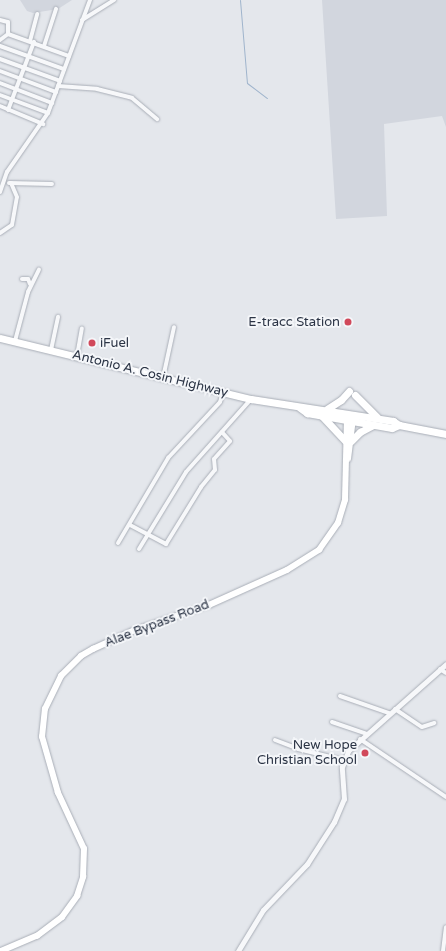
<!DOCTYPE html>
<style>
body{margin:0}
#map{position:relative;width:446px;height:951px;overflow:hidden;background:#e4e7ec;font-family:"Varela Round",sans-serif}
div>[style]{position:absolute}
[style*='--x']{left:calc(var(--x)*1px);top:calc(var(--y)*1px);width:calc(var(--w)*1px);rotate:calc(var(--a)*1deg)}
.built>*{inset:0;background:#d2d6de}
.stream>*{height:1px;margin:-0.5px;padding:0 0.5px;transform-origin:0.5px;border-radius:0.5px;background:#9fb4cc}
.roads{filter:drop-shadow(0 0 1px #a9aeb7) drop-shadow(0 0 1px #a9aeb7)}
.minor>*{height:4px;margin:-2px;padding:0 2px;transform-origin:2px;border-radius:2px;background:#f7f8fa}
.tertiary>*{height:5px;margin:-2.5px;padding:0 2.5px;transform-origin:2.5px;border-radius:2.5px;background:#f7f8fa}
.secondary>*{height:5.5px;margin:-2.75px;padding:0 2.75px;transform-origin:2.75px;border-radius:2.75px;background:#fff}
.trunk>*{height:7px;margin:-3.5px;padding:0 3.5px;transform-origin:3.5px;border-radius:3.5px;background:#fff}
.dots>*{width:11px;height:11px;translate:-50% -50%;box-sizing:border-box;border:2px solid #f4f6f9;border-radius:50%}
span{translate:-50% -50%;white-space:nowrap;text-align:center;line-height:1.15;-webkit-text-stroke:4px #f4f6f9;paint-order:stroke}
.poi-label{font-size:13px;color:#2b3445}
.right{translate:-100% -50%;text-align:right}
.left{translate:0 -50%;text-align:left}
.street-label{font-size:13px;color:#2b3445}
</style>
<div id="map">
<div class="built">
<div style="clip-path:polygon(20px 0,72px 0,58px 9px,33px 13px,27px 11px)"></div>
<div style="clip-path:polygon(322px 0,446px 0,446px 127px,442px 116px,384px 124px,387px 216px,336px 219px)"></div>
</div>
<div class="stream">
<div style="--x:240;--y:0;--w:83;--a:85.2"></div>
<div style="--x:247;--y:83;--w:25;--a:37"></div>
</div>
<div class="roads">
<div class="minor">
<div style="--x:0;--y:20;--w:8;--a:14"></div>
<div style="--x:8;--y:22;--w:12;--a:90"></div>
<div style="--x:82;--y:20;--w:38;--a:-32"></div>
<div style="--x:0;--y:40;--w:10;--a:-37"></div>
<div style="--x:8;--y:34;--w:65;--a:19.8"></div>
<div style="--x:30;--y:41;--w:28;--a:-75"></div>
<div style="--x:0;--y:46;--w:68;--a:19.8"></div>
<div style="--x:44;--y:46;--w:39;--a:-72"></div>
<div style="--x:0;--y:59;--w:64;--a:20.1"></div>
<div style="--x:0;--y:71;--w:60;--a:20.6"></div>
<div style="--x:0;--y:83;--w:56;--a:21"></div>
<div style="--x:58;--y:86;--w:39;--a:4"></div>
<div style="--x:97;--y:89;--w:36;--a:14"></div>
<div style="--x:132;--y:98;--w:33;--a:40"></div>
<div style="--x:0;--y:95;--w:51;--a:20.6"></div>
<div style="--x:0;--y:106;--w:47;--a:22.7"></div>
<div style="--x:8;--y:110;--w:73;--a:-69.1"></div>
<div style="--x:9;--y:183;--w:43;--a:1.3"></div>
<div style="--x:0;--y:192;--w:21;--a:-71"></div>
<div style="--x:7;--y:172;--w:72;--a:-55.2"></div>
<div style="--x:48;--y:113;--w:121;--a:-69.6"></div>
<div style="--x:0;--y:233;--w:14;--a:-34"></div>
<div style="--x:12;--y:225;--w:28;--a:-80"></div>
<div style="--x:17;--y:197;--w:15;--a:-113"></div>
<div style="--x:22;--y:279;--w:6;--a:0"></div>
<div style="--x:28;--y:279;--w:5;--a:68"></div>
<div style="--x:15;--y:341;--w:51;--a:-75.1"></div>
<div style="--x:28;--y:292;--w:25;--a:-64"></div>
<div style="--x:51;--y:350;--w:34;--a:-78"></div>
<div style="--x:77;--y:356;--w:28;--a:-80"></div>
<div style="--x:163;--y:378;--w:52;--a:-77.8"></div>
<div style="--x:130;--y:525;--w:41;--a:27.8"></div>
<div style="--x:166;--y:544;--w:67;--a:-58.4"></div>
<div style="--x:201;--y:487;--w:22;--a:-51"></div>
<div style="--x:215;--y:470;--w:11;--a:-95"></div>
<div style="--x:214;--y:459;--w:24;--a:-48"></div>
<div style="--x:230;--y:441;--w:12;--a:-132"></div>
<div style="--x:118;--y:543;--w:99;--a:-59.5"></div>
<div style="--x:168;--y:458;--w:76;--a:-47.1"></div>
<div style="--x:220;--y:402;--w:9;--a:-72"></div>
<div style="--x:139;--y:549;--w:90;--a:-58.6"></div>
<div style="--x:186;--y:472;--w:98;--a:-48.3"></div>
<div style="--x:440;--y:669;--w:7;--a:34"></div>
<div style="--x:340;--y:696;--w:52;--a:19.1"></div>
<div style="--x:395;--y:709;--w:32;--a:34"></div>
<div style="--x:422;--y:727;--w:13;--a:-18"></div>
<div style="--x:332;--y:722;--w:36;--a:19"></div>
<div style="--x:360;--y:739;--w:104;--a:34"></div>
<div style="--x:275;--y:740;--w:25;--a:21"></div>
<div style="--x:298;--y:749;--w:46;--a:13.7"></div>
<div style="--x:443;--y:951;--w:24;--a:-83"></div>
</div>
<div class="tertiary">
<div style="--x:238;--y:951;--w:48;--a:-58.6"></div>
<div style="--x:263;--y:910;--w:64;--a:-46.3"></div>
<div style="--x:307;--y:864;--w:50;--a:-57.3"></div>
<div style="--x:334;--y:822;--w:25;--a:-67"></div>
<div style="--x:344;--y:799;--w:32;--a:-94"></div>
<div style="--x:342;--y:767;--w:17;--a:-69"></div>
<div style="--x:348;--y:751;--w:131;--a:-41.6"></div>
</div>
<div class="secondary">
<div style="--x:348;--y:459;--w:38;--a:-83"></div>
<div style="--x:1;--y:951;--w:39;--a:-23"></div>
<div style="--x:37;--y:936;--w:31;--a:-37"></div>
<div style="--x:62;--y:917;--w:26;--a:-54"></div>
<div style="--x:77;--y:896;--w:20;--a:-72"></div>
<div style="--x:83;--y:877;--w:28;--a:-88"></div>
<div style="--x:84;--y:849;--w:62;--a:-114.9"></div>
<div style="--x:58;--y:793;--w:58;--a:-105.9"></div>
<div style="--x:42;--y:737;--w:28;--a:-84"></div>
<div style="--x:45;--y:709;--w:37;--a:-64"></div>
<div style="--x:61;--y:676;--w:28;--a:-45"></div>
<div style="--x:81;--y:656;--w:14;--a:-30"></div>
<div style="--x:93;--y:649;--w:46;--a:-24.3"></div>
<div style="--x:135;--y:630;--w:78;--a:-18.7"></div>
<div style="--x:209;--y:605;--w:85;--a:-24.2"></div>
<div style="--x:287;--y:570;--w:38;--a:-32"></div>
<div style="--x:319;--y:550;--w:33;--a:-55"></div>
<div style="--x:338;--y:523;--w:24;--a:-73"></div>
<div style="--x:345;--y:500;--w:80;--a:-88.6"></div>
</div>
<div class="trunk">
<div style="--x:0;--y:338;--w:258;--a:13.7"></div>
<div style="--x:251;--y:399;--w:144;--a:8.8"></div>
<div style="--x:393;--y:421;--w:7;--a:34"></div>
<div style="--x:399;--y:425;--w:48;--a:10.8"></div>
<div style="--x:355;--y:395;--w:31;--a:45"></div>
<div style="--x:300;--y:408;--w:9;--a:36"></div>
<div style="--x:307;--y:413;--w:86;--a:10"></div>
<div style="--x:392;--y:428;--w:8;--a:-23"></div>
<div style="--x:327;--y:409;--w:17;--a:-33"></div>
<div style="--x:341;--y:400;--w:12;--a:-48"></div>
<div style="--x:322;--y:416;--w:34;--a:47"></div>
<div style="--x:351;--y:441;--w:13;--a:-45"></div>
<div style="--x:360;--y:432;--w:15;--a:-28"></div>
</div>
</div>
<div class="dots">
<div style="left:348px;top:322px;background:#d1495b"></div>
<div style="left:92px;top:343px;background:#d1495b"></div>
<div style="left:365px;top:753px;background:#d1495b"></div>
</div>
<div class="poi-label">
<span class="right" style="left:340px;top:322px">E-tracc Station</span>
<span class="left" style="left:100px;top:343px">iFuel</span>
<span class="right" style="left:357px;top:753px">New Hope<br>Christian School</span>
</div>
<div class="street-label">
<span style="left:150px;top:374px;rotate:14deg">Antonio A. Cosin Highway</span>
<span style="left:157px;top:624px;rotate:-21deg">Alae Bypass Road</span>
</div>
</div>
